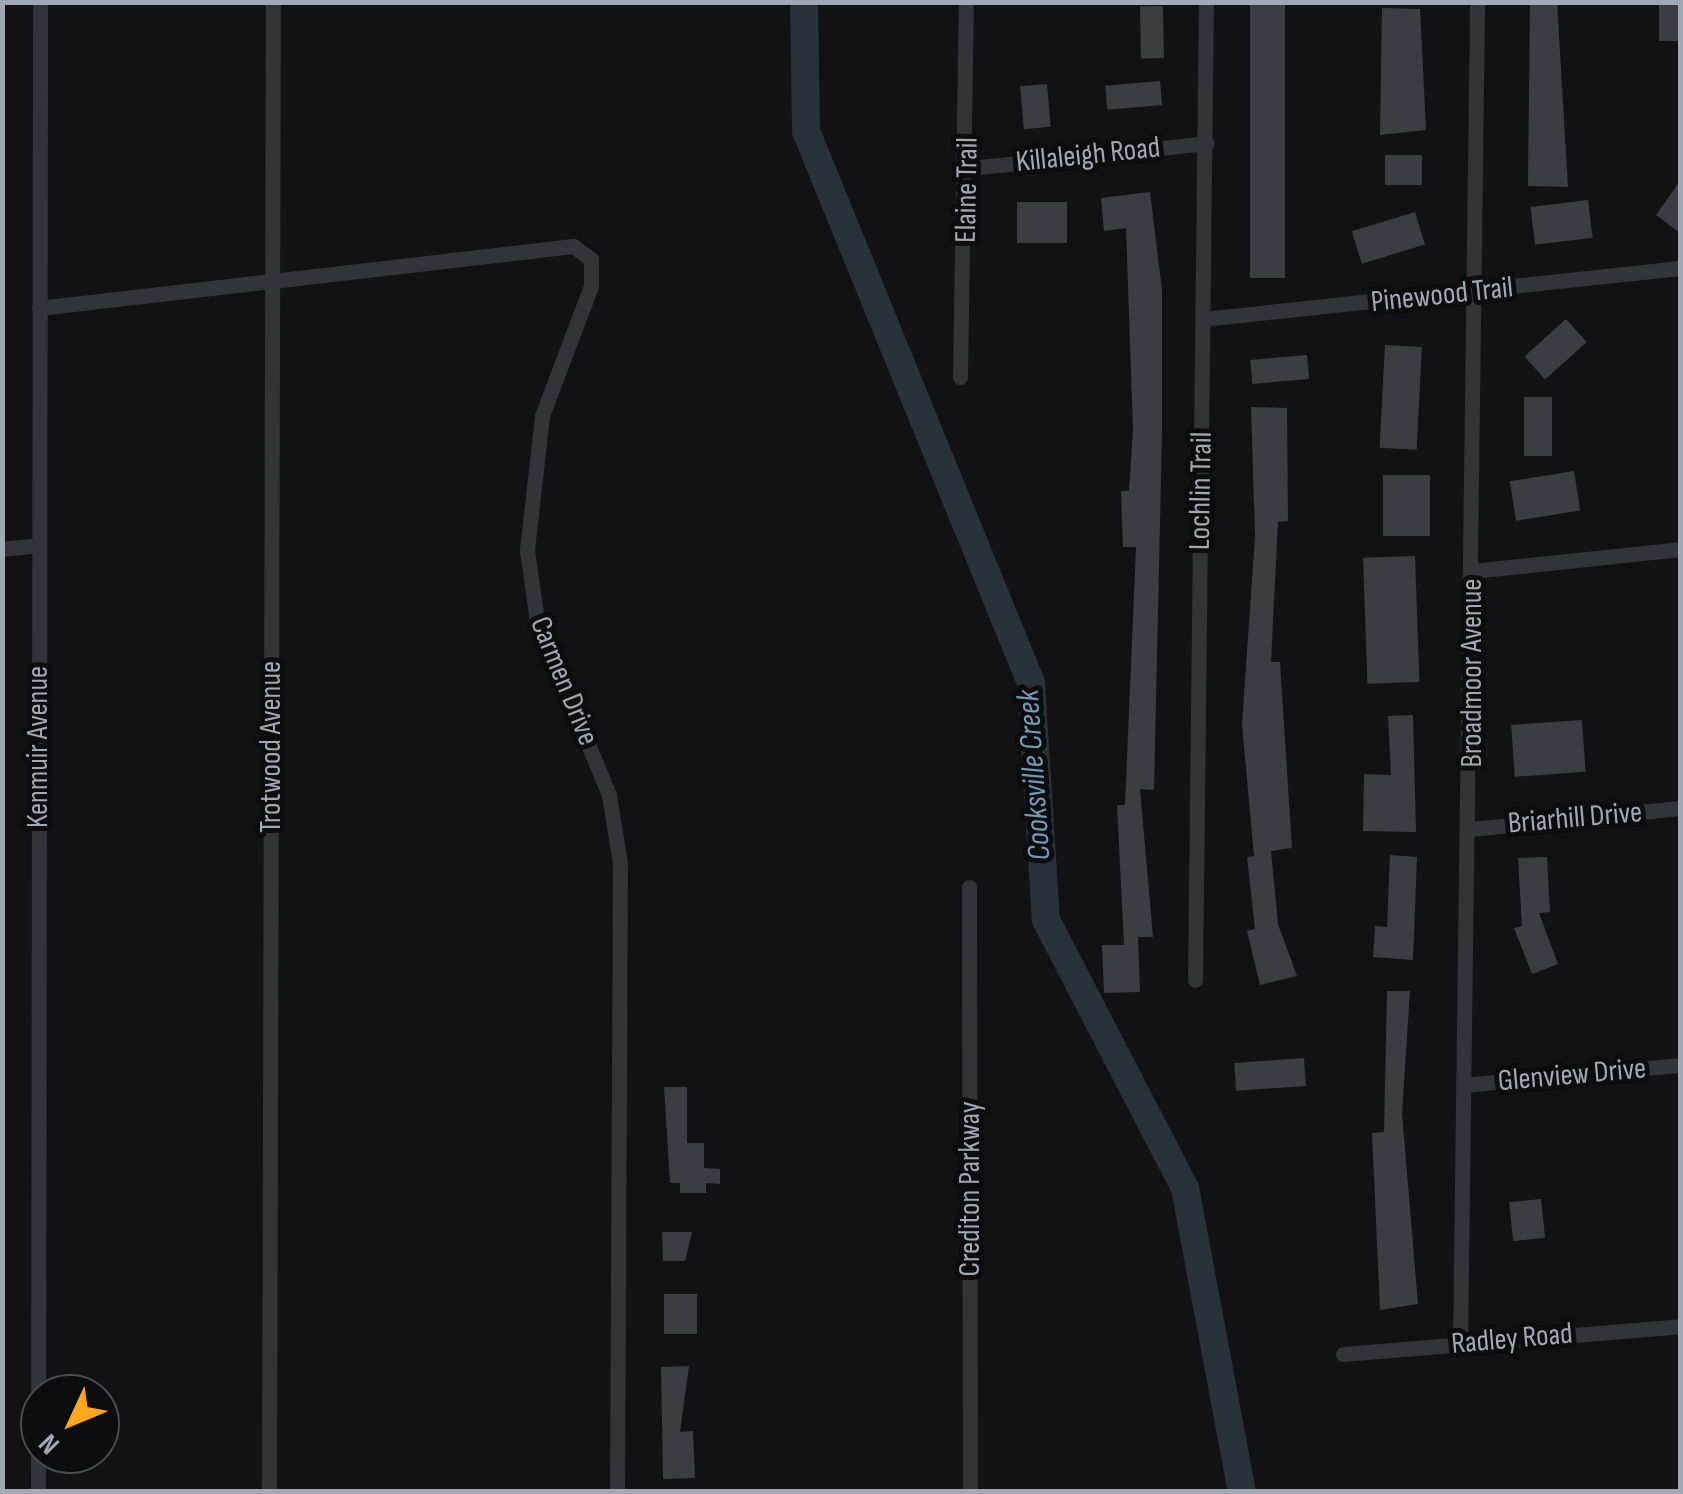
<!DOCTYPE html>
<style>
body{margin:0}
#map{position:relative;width:1683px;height:1494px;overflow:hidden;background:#121214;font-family:"Sofia Sans Condensed",sans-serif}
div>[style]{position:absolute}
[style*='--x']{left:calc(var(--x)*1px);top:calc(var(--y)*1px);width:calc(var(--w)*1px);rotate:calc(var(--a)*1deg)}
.river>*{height:28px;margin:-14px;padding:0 14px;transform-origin:14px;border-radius:14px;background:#273239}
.building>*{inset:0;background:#3c3d42;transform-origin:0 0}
.minor>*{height:15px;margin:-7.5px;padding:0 7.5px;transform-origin:7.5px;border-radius:7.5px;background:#333439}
span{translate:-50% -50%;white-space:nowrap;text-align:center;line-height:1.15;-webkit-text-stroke:10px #0d0d0f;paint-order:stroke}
.street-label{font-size:30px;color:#a2a9b6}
.water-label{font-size:32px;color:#759ab5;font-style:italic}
.frame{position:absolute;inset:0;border:5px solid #a2a9b6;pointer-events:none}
.north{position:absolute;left:20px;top:1374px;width:100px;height:100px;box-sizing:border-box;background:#0d0d0f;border:2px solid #494b52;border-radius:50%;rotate:226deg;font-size:28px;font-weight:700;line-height:40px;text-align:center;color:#a2a9b6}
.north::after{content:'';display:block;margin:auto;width:35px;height:45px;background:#ffa81f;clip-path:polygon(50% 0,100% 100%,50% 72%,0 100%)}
</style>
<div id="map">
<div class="river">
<div style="--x:804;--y:2;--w:129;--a:89.1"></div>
<div style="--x:806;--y:131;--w:596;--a:67.82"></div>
<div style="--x:1031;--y:683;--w:237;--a:86.4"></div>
<div style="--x:1046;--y:920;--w:302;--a:62.6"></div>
<div style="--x:1185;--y:1188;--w:309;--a:79.4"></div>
</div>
<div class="building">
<div style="left:1250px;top:2px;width:35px;height:276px"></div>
<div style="clip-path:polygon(1530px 2px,1557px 2px,1568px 187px,1528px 186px)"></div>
<div style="left:1659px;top:2px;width:21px;height:39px"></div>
<div style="left:1163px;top:6px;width:52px;height:23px;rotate:89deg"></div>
<div style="clip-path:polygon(1382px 8px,1420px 9px,1426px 130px,1380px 135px)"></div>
<div style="left:1160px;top:81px;width:24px;height:55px;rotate:85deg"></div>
<div style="left:1047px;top:84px;width:43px;height:27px;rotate:85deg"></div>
<div style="left:1385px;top:155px;width:37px;height:30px"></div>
<div style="clip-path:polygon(1680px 181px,1680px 233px,1656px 215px)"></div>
<div style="clip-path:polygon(1150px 192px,1162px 290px,1162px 433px,1154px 790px,1140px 789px,1153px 937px,1138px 937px,1140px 992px,1104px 993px,1102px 945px,1124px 945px,1117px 805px,1125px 805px,1136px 547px,1123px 547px,1121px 491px,1129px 491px,1133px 429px,1126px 228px,1104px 231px,1101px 198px)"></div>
<div style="left:1588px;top:200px;width:38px;height:58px;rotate:83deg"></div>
<div style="left:1017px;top:202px;width:50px;height:41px"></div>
<div style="left:1415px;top:212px;width:34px;height:66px;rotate:73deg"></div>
<div style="left:1566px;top:319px;width:31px;height:56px;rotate:48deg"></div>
<div style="left:1385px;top:345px;width:37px;height:103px;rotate:3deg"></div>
<div style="left:1307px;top:355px;width:24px;height:57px;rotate:85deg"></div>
<div style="left:1524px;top:397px;width:28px;height:59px"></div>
<div style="clip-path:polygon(1251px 407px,1287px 408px,1288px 521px,1278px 522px,1271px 662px,1280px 662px,1292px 848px,1271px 851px,1278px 924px,1297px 976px,1260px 985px,1247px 931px,1255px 929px,1247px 857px,1254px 856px,1242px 724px,1255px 537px)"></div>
<div style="left:1574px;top:471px;width:40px;height:65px;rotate:81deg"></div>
<div style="left:1383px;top:475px;width:47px;height:61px"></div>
<div style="left:1415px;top:556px;width:126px;height:52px;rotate:88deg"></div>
<div style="clip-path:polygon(1413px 715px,1416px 832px,1363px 831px,1364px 774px,1391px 775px,1388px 716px)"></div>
<div style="left:1582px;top:720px;width:52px;height:71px;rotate:86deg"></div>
<div style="clip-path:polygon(1390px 855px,1417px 857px,1413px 960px,1373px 957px,1375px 926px,1387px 927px)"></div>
<div style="clip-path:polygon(1547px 857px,1550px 912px,1539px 913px,1558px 964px,1532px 974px,1514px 928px,1522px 926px,1518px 858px)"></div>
<div style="clip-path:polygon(1387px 991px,1410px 991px,1402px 1113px,1418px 1304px,1380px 1310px,1372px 1133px,1384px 1132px)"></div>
<div style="left:1304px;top:1058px;width:28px;height:70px;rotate:86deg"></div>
<div style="clip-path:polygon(664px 1087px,687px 1087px,687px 1143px,704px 1143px,704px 1168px,720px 1169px,720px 1184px,706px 1183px,706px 1193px,680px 1193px,680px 1183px,670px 1183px)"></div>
<div style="left:1541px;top:1199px;width:39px;height:32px;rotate:84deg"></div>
<div style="clip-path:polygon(662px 1232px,692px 1232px,685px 1261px,663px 1261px)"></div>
<div style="left:664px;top:1294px;width:33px;height:40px"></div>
<div style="clip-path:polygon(689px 1366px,680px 1432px,693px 1431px,695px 1478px,663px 1479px,661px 1367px)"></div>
</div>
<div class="minor">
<div style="--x:970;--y:168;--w:238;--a:-6"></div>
<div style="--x:39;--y:308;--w:538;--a:-6.62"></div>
<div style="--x:573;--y:246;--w:22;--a:36"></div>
<div style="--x:591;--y:259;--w:27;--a:90"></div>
<div style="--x:591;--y:286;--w:139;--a:110.7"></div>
<div style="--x:542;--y:416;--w:135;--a:96.4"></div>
<div style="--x:527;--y:550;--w:72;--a:82"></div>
<div style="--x:537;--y:621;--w:188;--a:67.5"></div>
<div style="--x:609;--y:795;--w:69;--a:80.8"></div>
<div style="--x:620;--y:863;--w:629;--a:90.27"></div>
<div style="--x:1203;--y:319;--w:480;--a:-6.1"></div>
<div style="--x:960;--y:377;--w:375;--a:-89.1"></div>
<div style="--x:2;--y:549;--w:36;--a:-6"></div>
<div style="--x:1472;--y:571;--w:209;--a:-6"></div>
<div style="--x:1470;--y:829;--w:211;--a:-5.7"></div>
<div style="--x:969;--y:887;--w:605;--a:89.91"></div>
<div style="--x:1195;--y:980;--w:978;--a:-89.36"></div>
<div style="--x:1463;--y:1085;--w:218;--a:-5.3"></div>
<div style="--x:1460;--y:1343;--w:1341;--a:-89.27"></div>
<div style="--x:1343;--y:1354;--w:338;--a:-4.7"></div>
<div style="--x:38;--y:1492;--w:1490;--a:-89.92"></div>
<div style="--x:269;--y:1492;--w:1490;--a:-89.85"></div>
</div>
<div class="street-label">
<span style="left:1088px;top:155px;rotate:-6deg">Killaleigh Road</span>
<span style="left:967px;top:190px;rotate:-89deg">Elaine Trail</span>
<span style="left:1442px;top:295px;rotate:-6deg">Pinewood Trail</span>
<span style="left:1201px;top:491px;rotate:-89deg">Lochlin Trail</span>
<span style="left:1472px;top:673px;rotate:-90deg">Broadmoor Avenue</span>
<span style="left:564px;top:681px;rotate:68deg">Carmen Drive</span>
<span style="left:38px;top:747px;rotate:-90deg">Kenmuir Avenue</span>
<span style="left:271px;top:747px;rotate:-90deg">Trotwood Avenue</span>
<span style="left:1575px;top:818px;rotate:-5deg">Briarhill Drive</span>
<span style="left:1572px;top:1075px;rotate:-5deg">Glenview Drive</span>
<span style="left:970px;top:1189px;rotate:-90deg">Crediton Parkway</span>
<span style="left:1512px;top:1339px;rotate:-5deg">Radley Road</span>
</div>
<div class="water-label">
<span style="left:1035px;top:775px;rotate:-94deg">Cooksville Creek</span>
</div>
<div class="frame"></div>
<div class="north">N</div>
</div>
